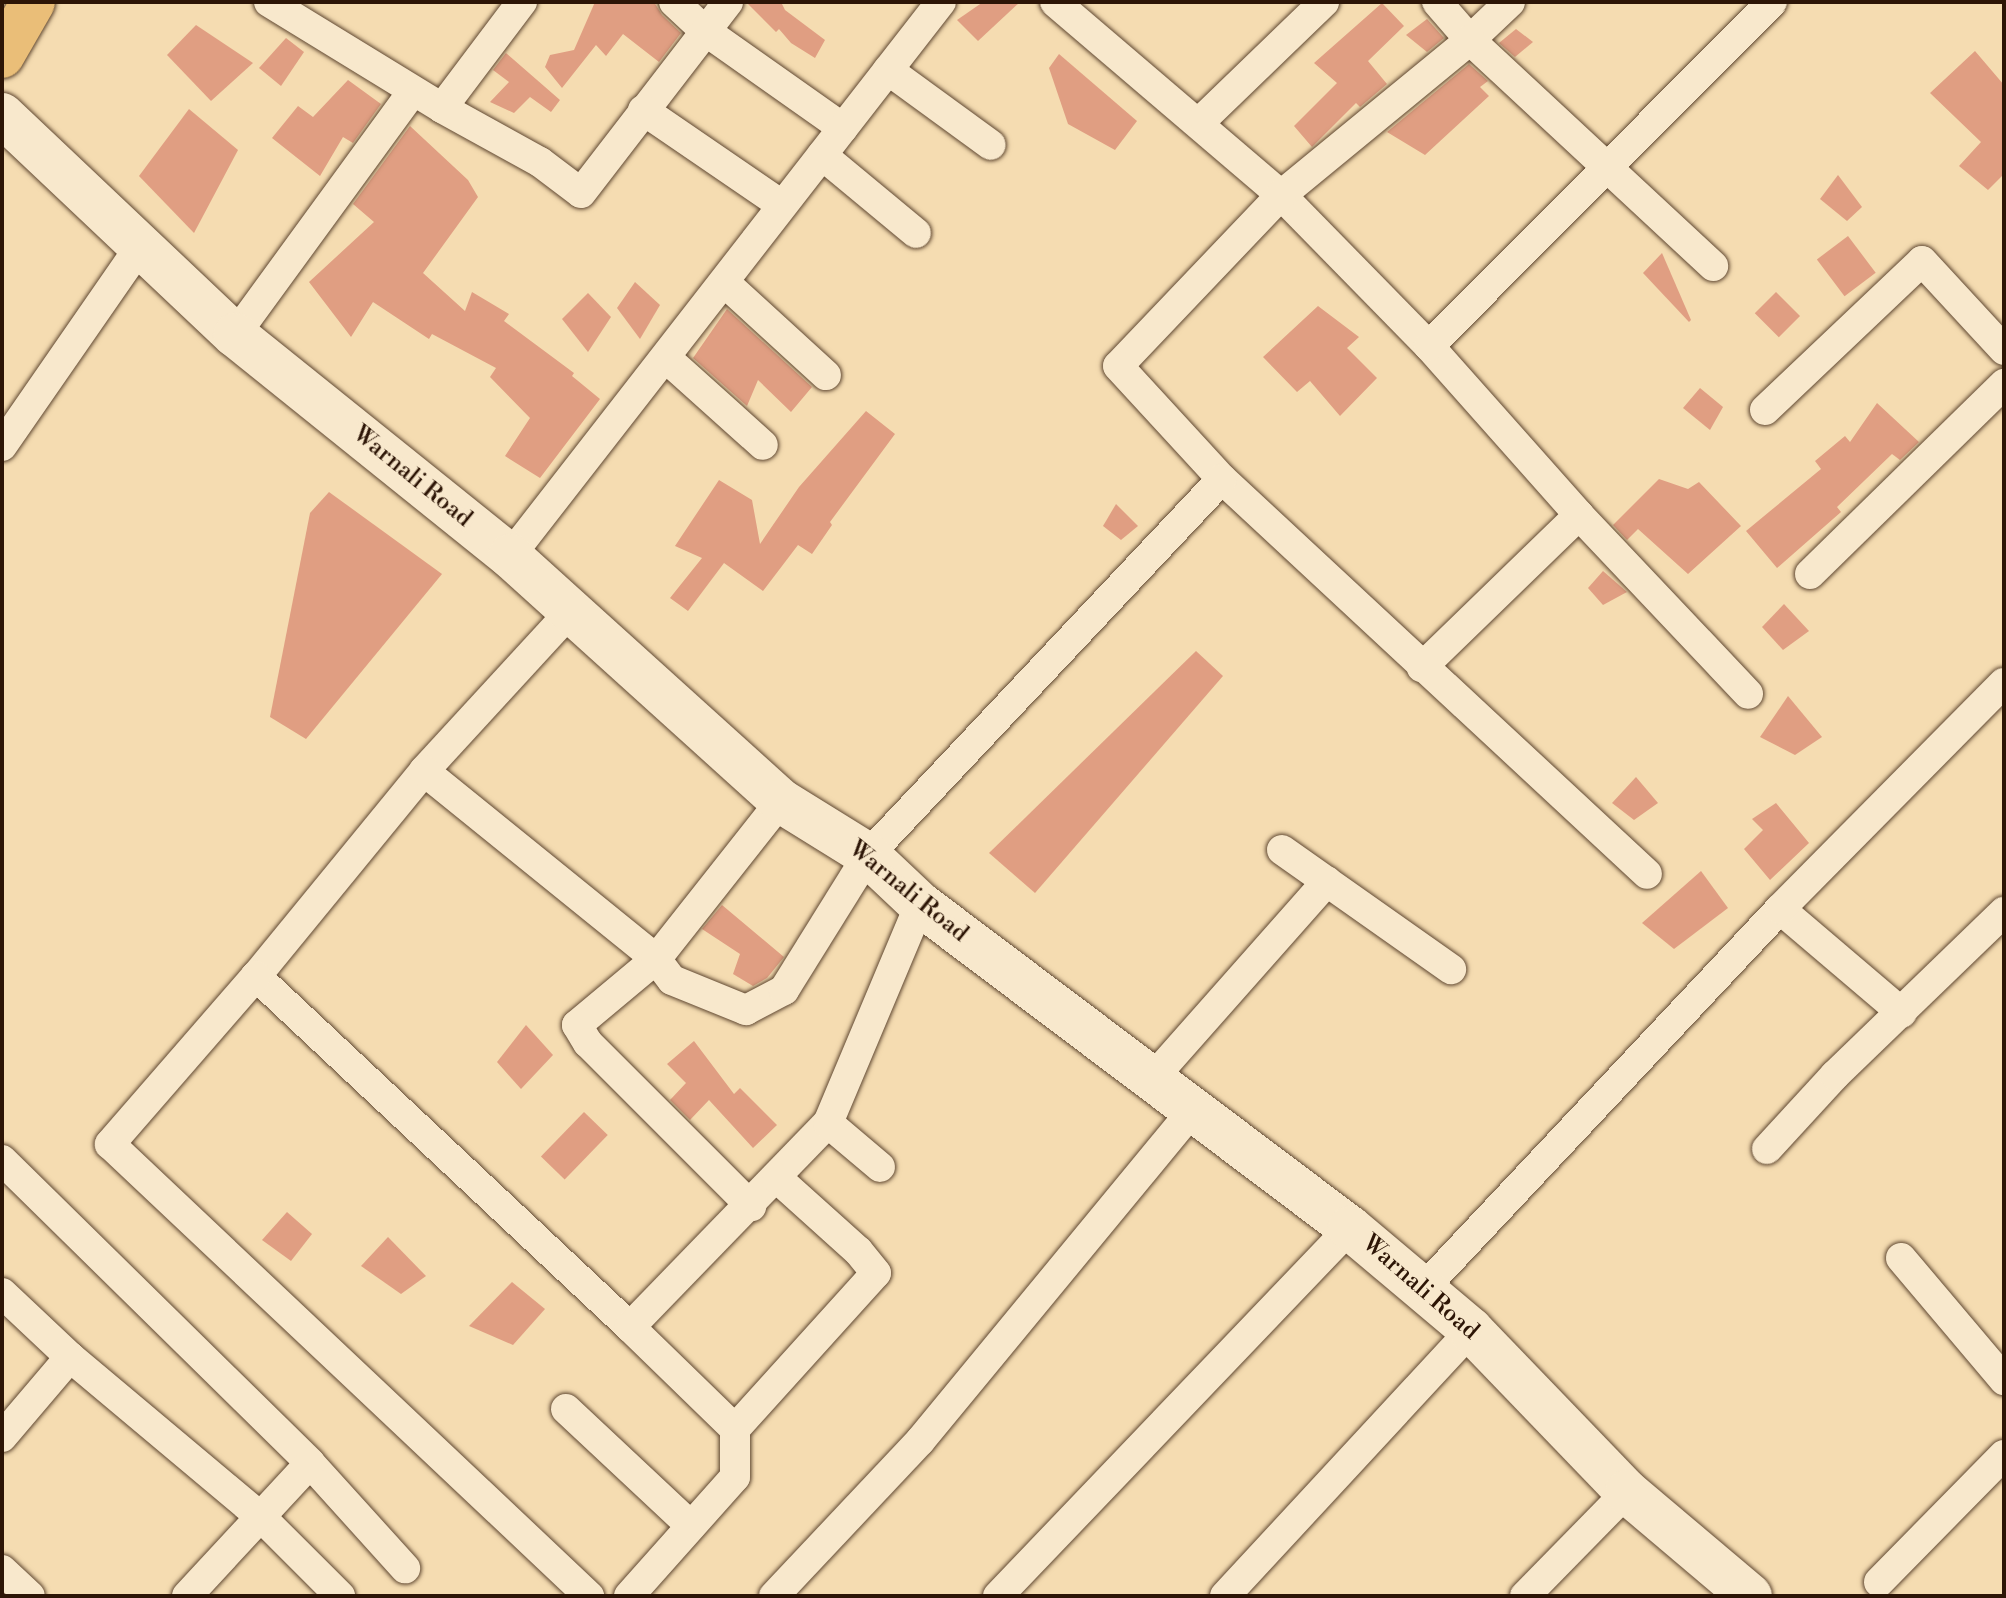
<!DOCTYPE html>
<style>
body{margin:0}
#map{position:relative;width:2006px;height:1598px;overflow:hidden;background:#f5dcb1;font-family:"Libre Bodoni",serif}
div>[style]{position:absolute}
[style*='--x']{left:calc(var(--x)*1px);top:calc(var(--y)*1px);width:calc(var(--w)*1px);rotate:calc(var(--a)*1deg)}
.building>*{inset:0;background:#e09e82;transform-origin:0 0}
.roads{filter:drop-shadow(0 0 2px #5f4731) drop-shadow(0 0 2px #5f4731)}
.street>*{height:30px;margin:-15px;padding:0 15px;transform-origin:15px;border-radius:15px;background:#f8e8cc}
.secondary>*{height:44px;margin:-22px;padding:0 22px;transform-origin:22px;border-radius:22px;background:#f8e8cc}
.primary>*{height:44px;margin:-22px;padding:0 22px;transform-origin:22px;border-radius:22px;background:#eabe78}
span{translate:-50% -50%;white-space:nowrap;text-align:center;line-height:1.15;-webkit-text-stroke:8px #f8e8cc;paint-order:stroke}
.street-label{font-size:24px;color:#2d1506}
.frame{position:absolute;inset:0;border:4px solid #2d1506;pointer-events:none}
</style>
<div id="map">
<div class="building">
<div style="clip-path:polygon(595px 2px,654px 2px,662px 15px,681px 33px,659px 62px,623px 34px,606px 56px,596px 45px,562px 88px,545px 67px,550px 55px,574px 50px)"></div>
<div style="clip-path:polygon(746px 2px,781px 2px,785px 10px,825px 40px,815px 58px,791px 43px,779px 29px,776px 32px)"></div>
<div style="clip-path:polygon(983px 2px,1020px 2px,978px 41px,957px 20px)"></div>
<div style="clip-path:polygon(1382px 3px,1404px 26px,1368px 61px,1387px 84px,1360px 107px,1356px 103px,1312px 147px,1294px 126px,1337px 83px,1314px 63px)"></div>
<div style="clip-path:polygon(1427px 19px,1444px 38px,1427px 52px,1406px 35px)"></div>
<div style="clip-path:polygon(196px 25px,253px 63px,211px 101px,167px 55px)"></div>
<div style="clip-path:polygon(1516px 29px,1533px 42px,1515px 57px,1499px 43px)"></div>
<div style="clip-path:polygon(286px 38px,304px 52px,281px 86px,259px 68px)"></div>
<div style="clip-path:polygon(1975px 51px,2004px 85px,2004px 174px,1988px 190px,1959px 166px,1981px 142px,1930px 93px)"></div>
<div style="clip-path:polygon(506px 53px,560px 100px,551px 112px,530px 97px,514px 113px,490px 102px,509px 82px,493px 70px)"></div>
<div style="clip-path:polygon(1059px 54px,1137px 121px,1115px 150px,1068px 124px,1049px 68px)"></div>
<div style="clip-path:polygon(1469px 64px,1488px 81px,1480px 87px,1489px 96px,1425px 155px,1387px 132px)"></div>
<div style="clip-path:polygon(348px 80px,381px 104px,353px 143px,343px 137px,320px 176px,272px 138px,298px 106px,313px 117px)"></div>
<div style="clip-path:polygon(189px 109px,238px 150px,194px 233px,139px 176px)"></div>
<div style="clip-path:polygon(410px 126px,468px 180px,478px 197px,423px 273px,465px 311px,472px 292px,509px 314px,504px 321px,574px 373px,572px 376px,600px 399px,540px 478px,505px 456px,530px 418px,490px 377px,496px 368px,432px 334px,429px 339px,373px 302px,351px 337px,309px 282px,374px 222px,353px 204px)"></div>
<div style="clip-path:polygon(1838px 175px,1862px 207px,1847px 221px,1820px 199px)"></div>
<div style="left:1848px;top:236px;width:46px;height:39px;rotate:53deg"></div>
<div style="clip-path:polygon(1662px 253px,1691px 320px,1689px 322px,1643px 273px)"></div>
<div style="clip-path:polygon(635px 282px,660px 305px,640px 339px,617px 308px)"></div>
<div style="left:1776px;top:292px;width:34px;height:30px;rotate:45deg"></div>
<div style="clip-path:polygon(588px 293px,611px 317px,588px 352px,562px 319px)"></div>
<div style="clip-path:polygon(1318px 306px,1359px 337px,1347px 348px,1377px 378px,1340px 416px,1310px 381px,1297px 392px,1263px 357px)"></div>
<div style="clip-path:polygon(727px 309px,812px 387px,791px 412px,758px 380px,747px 406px,693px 358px)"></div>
<div style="clip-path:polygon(1700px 388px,1723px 407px,1710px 430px,1683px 408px)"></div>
<div style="clip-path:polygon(1877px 403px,1919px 442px,1900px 460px,1892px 454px,1837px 507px,1841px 512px,1777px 568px,1746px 531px,1821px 469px,1815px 461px,1845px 436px,1850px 442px)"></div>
<div style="clip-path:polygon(866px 411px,895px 434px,830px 522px,832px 525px,812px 554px,798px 545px,763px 591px,724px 563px,688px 611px,670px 598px,702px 558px,675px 546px,719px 480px,752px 500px,760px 544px,799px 487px)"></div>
<div style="clip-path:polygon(1659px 479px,1688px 489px,1699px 482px,1741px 526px,1688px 574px,1638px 529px,1627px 540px,1613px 525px)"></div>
<div style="clip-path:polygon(329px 492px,442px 574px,306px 739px,270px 717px,310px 513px)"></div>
<div style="clip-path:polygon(1116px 504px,1138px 526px,1121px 540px,1103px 526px)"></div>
<div style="clip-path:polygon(1603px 571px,1627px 592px,1603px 605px,1588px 588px)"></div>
<div style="clip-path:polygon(1784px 604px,1809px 631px,1783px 650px,1762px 627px)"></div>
<div style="clip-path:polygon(1196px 651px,1223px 676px,1035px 893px,989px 853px)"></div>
<div style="clip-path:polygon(1788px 696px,1822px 737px,1795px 755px,1760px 737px)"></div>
<div style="clip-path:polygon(1636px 777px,1658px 803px,1634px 820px,1612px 803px)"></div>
<div style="clip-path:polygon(1776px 803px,1809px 843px,1770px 880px,1744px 849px,1763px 830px,1752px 819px)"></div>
<div style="clip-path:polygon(1701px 871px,1728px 908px,1674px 949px,1642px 923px)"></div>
<div style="clip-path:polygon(722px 905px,784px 957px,767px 978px,753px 986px,733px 974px,740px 954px,702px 929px)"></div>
<div style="clip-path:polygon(526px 1025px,553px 1055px,521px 1089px,497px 1062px)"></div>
<div style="clip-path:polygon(694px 1041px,734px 1094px,740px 1088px,777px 1125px,753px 1148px,709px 1100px,690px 1120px,670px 1100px,686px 1083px,667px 1064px)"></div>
<div style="left:584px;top:1112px;width:33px;height:62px;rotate:44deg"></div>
<div style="clip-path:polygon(287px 1212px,312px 1234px,291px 1261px,262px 1240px)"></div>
<div style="clip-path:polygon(388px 1237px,426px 1276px,401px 1294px,361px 1266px)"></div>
<div style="clip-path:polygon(512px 1282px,545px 1309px,513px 1345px,469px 1326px)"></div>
</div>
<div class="roads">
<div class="street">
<div style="--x:269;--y:2;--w:203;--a:31.5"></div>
<div style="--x:442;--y:108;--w:133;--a:-53"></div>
<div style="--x:674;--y:2;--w:41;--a:43"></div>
<div style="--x:704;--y:30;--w:170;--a:35.2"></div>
<div style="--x:1055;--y:2;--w:297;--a:40.5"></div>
<div style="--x:1281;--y:195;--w:211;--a:45.6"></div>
<div style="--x:1429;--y:346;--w:226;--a:48.4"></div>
<div style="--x:1579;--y:515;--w:219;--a:135.9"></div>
<div style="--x:1437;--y:2;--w:50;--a:49"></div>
<div style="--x:1470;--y:40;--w:332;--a:42.9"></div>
<div style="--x:1510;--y:2;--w:55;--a:136.5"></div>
<div style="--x:1470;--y:40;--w:244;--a:140.6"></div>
<div style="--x:1281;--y:195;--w:236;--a:133.6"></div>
<div style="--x:1118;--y:366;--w:154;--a:47.4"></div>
<div style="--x:1222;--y:479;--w:580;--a:42.9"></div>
<div style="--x:888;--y:70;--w:127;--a:36.1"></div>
<div style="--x:442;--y:108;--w:112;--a:28.9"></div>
<div style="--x:540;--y:162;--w:51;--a:37.1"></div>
<div style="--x:581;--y:193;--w:241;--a:-52.4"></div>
<div style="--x:643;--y:110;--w:168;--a:34.4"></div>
<div style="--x:1204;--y:118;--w:167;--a:-44"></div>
<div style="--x:822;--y:155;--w:122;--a:39.7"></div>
<div style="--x:724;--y:282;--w:138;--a:42.4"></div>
<div style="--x:235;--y:335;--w:302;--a:-53.9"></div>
<div style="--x:1429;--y:346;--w:486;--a:-45.1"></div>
<div style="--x:666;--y:358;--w:130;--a:41.9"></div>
<div style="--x:1765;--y:410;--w:216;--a:-43.5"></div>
<div style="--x:1922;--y:261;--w:121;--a:47.3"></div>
<div style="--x:2;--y:446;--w:241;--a:-55.3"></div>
<div style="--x:1579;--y:515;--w:246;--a:46.6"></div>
<div style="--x:510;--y:556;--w:702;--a:-52.12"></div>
<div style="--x:1810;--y:574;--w:272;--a:-44.4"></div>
<div style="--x:571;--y:611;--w:217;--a:132.6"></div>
<div style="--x:424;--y:771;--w:265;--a:129.3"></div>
<div style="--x:256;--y:976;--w:513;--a:43.18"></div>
<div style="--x:630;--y:1327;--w:284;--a:-45.9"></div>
<div style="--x:828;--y:1123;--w:238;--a:-67.2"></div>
<div style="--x:424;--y:771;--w:299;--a:39"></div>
<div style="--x:656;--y:959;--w:103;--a:140.1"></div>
<div style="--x:577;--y:1025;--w:21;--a:59"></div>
<div style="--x:588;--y:1043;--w:231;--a:45"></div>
<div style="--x:781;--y:801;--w:201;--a:128.3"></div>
<div style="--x:656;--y:959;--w:26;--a:53"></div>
<div style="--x:672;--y:980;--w:80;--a:22.1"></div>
<div style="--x:746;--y:1010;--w:43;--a:-27.8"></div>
<div style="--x:784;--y:990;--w:159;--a:-58.1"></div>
<div style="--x:868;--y:855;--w:516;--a:-46.73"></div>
<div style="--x:1282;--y:850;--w:207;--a:35.2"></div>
<div style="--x:1780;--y:909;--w:160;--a:40.4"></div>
<div style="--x:256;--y:976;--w:223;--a:131"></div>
<div style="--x:110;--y:1144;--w:659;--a:43.34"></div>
<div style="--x:1152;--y:1079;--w:264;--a:-48.5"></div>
<div style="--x:828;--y:1123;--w:68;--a:40.2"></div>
<div style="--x:1767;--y:1149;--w:100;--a:-47.4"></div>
<div style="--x:1835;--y:1075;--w:235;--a:-44"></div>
<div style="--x:2;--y:1160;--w:432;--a:44.5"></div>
<div style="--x:310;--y:1463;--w:142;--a:47.9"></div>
<div style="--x:1901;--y:1258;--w:160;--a:49.8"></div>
<div style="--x:1421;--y:1291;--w:524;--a:-46.78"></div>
<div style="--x:1780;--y:909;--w:318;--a:-45.3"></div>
<div style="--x:2;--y:1293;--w:93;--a:43.3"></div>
<div style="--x:70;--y:1357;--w:105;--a:130.4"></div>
<div style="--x:630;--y:1327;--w:146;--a:44.2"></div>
<div style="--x:70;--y:1357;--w:249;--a:40"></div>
<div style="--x:261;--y:1517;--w:112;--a:45"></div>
<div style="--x:566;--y:1409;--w:171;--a:43.1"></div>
<div style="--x:2;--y:1570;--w:38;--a:43"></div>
<div style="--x:1879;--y:1582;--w:178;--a:-45.5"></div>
<div style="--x:187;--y:1596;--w:181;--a:-47.2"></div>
<div style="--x:629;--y:1596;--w:159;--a:-48.3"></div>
<div style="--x:735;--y:1477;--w:48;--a:-90"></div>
<div style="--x:735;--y:1429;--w:210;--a:-47.9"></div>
<div style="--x:876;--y:1273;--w:28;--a:-129"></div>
<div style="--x:858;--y:1251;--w:109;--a:-138"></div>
<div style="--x:774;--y:1596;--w:213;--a:-46.7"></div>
<div style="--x:920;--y:1441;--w:429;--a:-50.5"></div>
<div style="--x:998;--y:1596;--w:509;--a:-46.27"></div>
<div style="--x:1225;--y:1596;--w:362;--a:-47.2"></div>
<div style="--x:1525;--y:1596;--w:146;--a:-45.6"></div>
</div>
<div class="secondary">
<div style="--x:2;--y:115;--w:320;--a:43.4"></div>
<div style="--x:235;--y:335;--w:353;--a:38.8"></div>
<div style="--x:510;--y:556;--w:365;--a:42.1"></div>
<div style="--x:781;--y:801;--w:102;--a:31.8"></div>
<div style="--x:868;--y:855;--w:71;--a:43.3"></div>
<div style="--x:920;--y:904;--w:538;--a:37"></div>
<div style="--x:1350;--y:1228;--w:158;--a:40.1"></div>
<div style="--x:1471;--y:1330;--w:225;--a:46.1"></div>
<div style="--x:1627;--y:1492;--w:161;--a:40.2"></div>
</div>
<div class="primary">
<div style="--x:2;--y:56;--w:62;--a:-60.1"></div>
</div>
</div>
<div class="street-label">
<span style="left:412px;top:477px;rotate:39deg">Warnali Road</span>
<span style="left:908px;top:892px;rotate:39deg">Warnali Road</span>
<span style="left:1420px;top:1288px;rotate:41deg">Warnali Road</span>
</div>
<div class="frame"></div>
</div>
